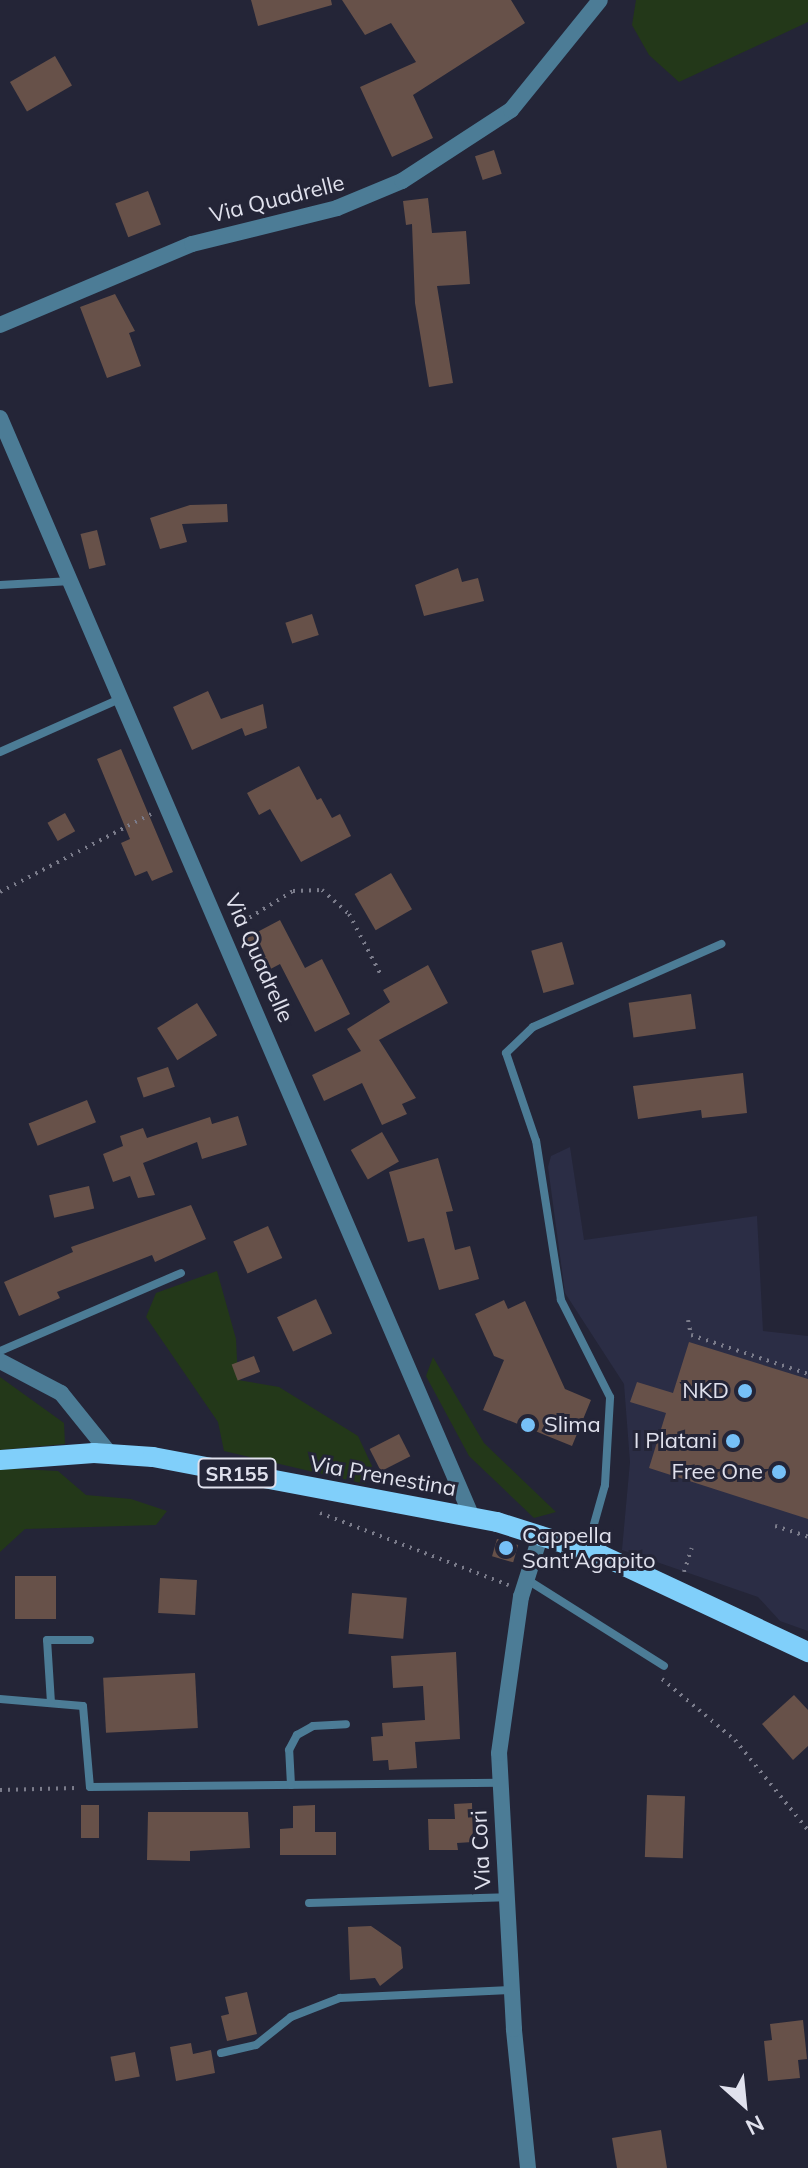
<!DOCTYPE html>
<style>
body{margin:0}
#map{position:relative;width:808px;height:2168px;overflow:hidden;background:#242537;font-family:Mulish,sans-serif}
div>[style]{position:absolute}
[style*='--x']{left:calc(var(--x)*1px);top:calc(var(--y)*1px);width:calc(var(--w)*1px);rotate:calc(var(--a)*1deg)}
.built>*{inset:0;background:#2b2d45}
.green>*{inset:0;background:#233819}
.building>*{inset:0;background:#675149;transform-origin:0 0}
.path>*{height:4px;margin-top:-2px;transform-origin:0;background:repeating-linear-gradient(90deg,#7b7c8b 0 2px,transparent 0 8px)}
.service>*{height:8px;margin:-4px;padding:0 4px;transform-origin:4px;border-radius:4px;background:#4c7c96}
.minor>*{height:16px;margin:-8px;padding:0 8px;transform-origin:8px;border-radius:8px;background:#4c7c96}
.tertiary>*{height:16px;margin:-8px;padding:0 8px;transform-origin:8px;border-radius:8px;background:#4c7c96}
.primary>*{height:20px;margin:-10px;padding:0 10px;transform-origin:10px;border-radius:10px;background:#80cffa}
.dots>*{width:22px;height:22px;translate:-50% -50%;box-sizing:border-box;border:4px solid #242537;border-radius:50%}
span{translate:-50% -50%;white-space:nowrap;text-align:center;line-height:1.15;-webkit-text-stroke:6px #242537;paint-order:stroke}
.shield-label span{padding:2px 6px;background:#242537;border:2px solid;border-radius:6px;-webkit-text-stroke-width:0}
.shield-label{font-size:20px;color:#e0e1ed;font-weight:700}
.street-label{font-size:22px;color:#e0e1ed}
.poi-label{font-size:22px;color:#e0e1ed}
.right{translate:-100% -50%;text-align:right}
.left{translate:0 -50%;text-align:left}
.north{position:absolute;left:704px;top:2064px;width:80px;height:80px;-webkit-text-stroke:6px #242537;paint-order:stroke;rotate:153deg;font-size:22px;font-weight:700;line-height:32px;text-align:center;color:#e0e1ed}
.north::after{content:'';display:block;margin:auto;width:28px;height:36px;background:#e0e1ed;clip-path:polygon(50% 0,100% 100%,50% 72%,0 100%)}
</style>
<div id="map">
<div class="built">
<div style="clip-path:polygon(570px 1147px,584px 1240px,757px 1216px,763px 1331px,808px 1336px,808px 1631px,780px 1621px,758px 1597px,622px 1550px,630px 1462px,624px 1384px,565px 1293px,548px 1167px,551px 1156px)"></div>
</div>
<div class="green">
<div style="clip-path:polygon(636px 0,808px 0,808px 22px,679px 82px,649px 55px,632px 25px)"></div>
<div style="clip-path:polygon(217px 1271px,236px 1339px,238px 1380px,279px 1387px,358px 1436px,372px 1466px,365px 1484px,224px 1451px,218px 1422px,146px 1317px,156px 1293px)"></div>
<div style="clip-path:polygon(433px 1357px,484px 1443px,556px 1512px,534px 1518px,469px 1456px,426px 1376px)"></div>
<div style="clip-path:polygon(0 1377px,64px 1423px,65px 1444px,0 1450px)"></div>
<div style="clip-path:polygon(0 1468px,58px 1471px,86px 1495px,131px 1499px,167px 1511px,156px 1525px,25px 1529px,0 1552px)"></div>
</div>
<div class="building">
<div style="clip-path:polygon(251px 0,331px 0,332px 5px,258px 26px)"></div>
<div style="clip-path:polygon(342px 0,511px 0,525px 23px,413px 95px,433px 138px,392px 157px,360px 87px,416px 62px,391px 23px,365px 35px)"></div>
<div style="left:55px;top:56px;width:34px;height:52px;rotate:60deg"></div>
<div style="left:494px;top:150px;width:25px;height:20px;rotate:72deg"></div>
<div style="left:148px;top:191px;width:36px;height:35px;rotate:69deg"></div>
<div style="clip-path:polygon(428px 198px,432px 233px,466px 231px,470px 284px,437px 286px,453px 383px,429px 387px,415px 303px,412px 224px,406px 225px,403px 201px)"></div>
<div style="clip-path:polygon(115px 294px,135px 331px,129px 333px,141px 366px,107px 378px,80px 307px)"></div>
<div style="clip-path:polygon(227px 504px,228px 522px,182px 524px,187px 542px,160px 549px,150px 518px,190px 505px)"></div>
<div style="left:97px;top:530px;width:36px;height:17px;rotate:76deg"></div>
<div style="clip-path:polygon(458px 568px,462px 582px,478px 578px,484px 601px,424px 616px,415px 585px)"></div>
<div style="left:312px;top:614px;width:22px;height:28px;rotate:72deg"></div>
<div style="clip-path:polygon(208px 691px,221px 719px,263px 704px,267px 728px,245px 736px,242px 728px,192px 750px,173px 707px)"></div>
<div style="clip-path:polygon(121px 749px,173px 872px,152px 881px,147px 871px,135px 876px,121px 843px,130px 839px,97px 759px)"></div>
<div style="clip-path:polygon(299px 766px,317px 800px,321px 798px,332px 818px,340px 814px,351px 836px,301px 862px,270px 809px,259px 815px,247px 793px)"></div>
<div style="left:65px;top:813px;width:21px;height:20px;rotate:61deg"></div>
<div style="left:391px;top:873px;width:42px;height:42px;rotate:60deg"></div>
<div style="clip-path:polygon(280px 920px,305px 968px,322px 959px,350px 1014px,315px 1032px,280px 964px,263px 973px,244px 939px)"></div>
<div style="left:562px;top:942px;width:44px;height:32px;rotate:74deg"></div>
<div style="clip-path:polygon(428px 965px,448px 1003px,379px 1040px,416px 1098px,402px 1104px,407px 1114px,382px 1125px,362px 1083px,324px 1101px,312px 1075px,361px 1051px,347px 1029px,390px 1002px,383px 990px)"></div>
<div style="left:691px;top:994px;width:35px;height:63px;rotate:82deg"></div>
<div style="left:197px;top:1003px;width:38px;height:47px;rotate:58deg"></div>
<div style="left:168px;top:1067px;width:21px;height:33px;rotate:71deg"></div>
<div style="clip-path:polygon(743px 1073px,747px 1113px,702px 1118px,701px 1110px,638px 1119px,633px 1086px)"></div>
<div style="left:87px;top:1100px;width:24px;height:63px;rotate:68deg"></div>
<div style="clip-path:polygon(238px 1116px,247px 1145px,202px 1159px,197px 1142px,143px 1163px,155px 1195px,138px 1198px,130px 1176px,113px 1182px,103px 1154px,123px 1146px,120px 1136px,143px 1128px,147px 1138px,210px 1117px,212px 1124px)"></div>
<div style="left:382px;top:1132px;width:34px;height:36px;rotate:60deg"></div>
<div style="clip-path:polygon(438px 1158px,453px 1211px,446px 1212px,455px 1250px,470px 1246px,479px 1279px,439px 1290px,424px 1238px,408px 1242px,389px 1172px)"></div>
<div style="left:89px;top:1186px;width:23px;height:41px;rotate:77deg"></div>
<div style="clip-path:polygon(191px 1205px,206px 1239px,155px 1262px,152px 1255px,57px 1292px,60px 1298px,19px 1316px,4px 1282px,73px 1252px,71px 1247px)"></div>
<div style="left:268px;top:1226px;width:35px;height:38px;rotate:66deg"></div>
<div style="left:316px;top:1299px;width:38px;height:43px;rotate:65deg"></div>
<div style="clip-path:polygon(504px 1300px,508px 1309px,525px 1301px,565px 1389px,591px 1400px,572px 1446px,483px 1410px,504px 1360px,494px 1356px,475px 1314px)"></div>
<div style="clip-path:polygon(689px 1342px,808px 1379px,808px 1519px,649px 1468px,666px 1413px,630px 1402px,637px 1382px,673px 1393px)"></div>
<div style="left:254px;top:1356px;width:17px;height:24px;rotate:69deg"></div>
<div style="left:399px;top:1434px;width:25px;height:33px;rotate:63deg"></div>
<div style="left:497px;top:1539px;width:22px;height:18px;rotate:16deg"></div>
<div style="left:15px;top:1576px;width:41px;height:43px"></div>
<div style="left:160px;top:1578px;width:37px;height:35px;rotate:3deg"></div>
<div style="left:352px;top:1593px;width:55px;height:41px;rotate:5deg"></div>
<div style="clip-path:polygon(456px 1652px,460px 1739px,415px 1742px,417px 1768px,389px 1770px,388px 1760px,373px 1761px,371px 1737px,383px 1736px,382px 1723px,425px 1720px,423px 1686px,393px 1688px,391px 1656px)"></div>
<div style="left:195px;top:1673px;width:55px;height:92px;rotate:87deg"></div>
<div style="clip-path:polygon(794px 1695px,808px 1710px,808px 1746px,793px 1760px,762px 1724px)"></div>
<div style="left:647px;top:1795px;width:38px;height:62px;rotate:2deg"></div>
<div style="clip-path:polygon(472px 1803px,473px 1842px,457px 1843px,458px 1850px,429px 1850px,428px 1819px,455px 1819px,454px 1804px)"></div>
<div style="left:81px;top:1805px;width:18px;height:33px"></div>
<div style="clip-path:polygon(315px 1805px,315px 1832px,336px 1832px,336px 1855px,280px 1855px,280px 1829px,293px 1828px,293px 1806px)"></div>
<div style="clip-path:polygon(148px 1812px,248px 1812px,250px 1848px,190px 1851px,190px 1861px,147px 1860px)"></div>
<div style="clip-path:polygon(371px 1926px,401px 1947px,403px 1968px,380px 1986px,375px 1978px,350px 1980px,348px 1927px)"></div>
<div style="clip-path:polygon(247px 1992px,257px 2034px,227px 2041px,221px 2016px,229px 2014px,225px 1997px)"></div>
<div style="clip-path:polygon(803px 2020px,807px 2059px,798px 2060px,800px 2078px,768px 2081px,764px 2041px,772px 2040px,770px 2024px)"></div>
<div style="clip-path:polygon(191px 2043px,193px 2054px,211px 2050px,215px 2073px,176px 2081px,170px 2047px)"></div>
<div style="left:135px;top:2052px;width:25px;height:25px;rotate:79deg"></div>
<div style="clip-path:polygon(661px 2130px,667px 2168px,617px 2168px,612px 2138px)"></div>
</div>
<div class="path">
<div style="--x:0;--y:892;--w:170;--a:-27.3"></div>
<div style="--x:236;--y:926;--w:67;--a:-31.6"></div>
<div style="--x:293;--y:891;--w:29;--a:-2"></div>
<div style="--x:322;--y:890;--w:36;--a:42"></div>
<div style="--x:349;--y:914;--w:69;--a:62.3"></div>
<div style="--x:688;--y:1320;--w:15;--a:79"></div>
<div style="--x:691;--y:1335;--w:123;--a:18.4"></div>
<div style="--x:320;--y:1513;--w:202;--a:20.9"></div>
<div style="--x:775;--y:1526;--w:35;--a:18"></div>
<div style="--x:684;--y:1572;--w:25;--a:-72"></div>
<div style="--x:662;--y:1679;--w:95;--a:39.9"></div>
<div style="--x:735;--y:1740;--w:116;--a:51"></div>
<div style="--x:0;--y:1790;--w:76;--a:-1.5"></div>
</div>
<div class="service">
<div style="--x:0;--y:585;--w:71;--a:-3.2"></div>
<div style="--x:0;--y:752;--w:133;--a:-23.9"></div>
<div style="--x:0;--y:1351;--w:197;--a:-23.3"></div>
<div style="--x:587;--y:1549;--w:66;--a:-74.3"></div>
<div style="--x:605;--y:1485;--w:88;--a:-86.7"></div>
<div style="--x:610;--y:1397;--w:109;--a:-116.8"></div>
<div style="--x:561;--y:1300;--w:161;--a:-98.9"></div>
<div style="--x:536;--y:1141;--w:93;--a:-108.8"></div>
<div style="--x:506;--y:1053;--w:37;--a:-44"></div>
<div style="--x:533;--y:1027;--w:206;--a:-23.8"></div>
<div style="--x:526;--y:1579;--w:163;--a:32.2"></div>
<div style="--x:0;--y:1699;--w:83;--a:4.8"></div>
<div style="--x:83;--y:1706;--w:81;--a:85.1"></div>
<div style="--x:90;--y:1787;--w:409;--a:-0.6"></div>
<div style="--x:51;--y:1703;--w:63;--a:-93.6"></div>
<div style="--x:47;--y:1640;--w:43;--a:0"></div>
<div style="--x:291;--y:1785;--w:35;--a:-93"></div>
<div style="--x:289;--y:1750;--w:17;--a:-62"></div>
<div style="--x:297;--y:1735;--w:18;--a:-29"></div>
<div style="--x:313;--y:1726;--w:33;--a:-3"></div>
<div style="--x:309;--y:1903;--w:197;--a:-1.7"></div>
<div style="--x:221;--y:2053;--w:36;--a:-13"></div>
<div style="--x:256;--y:2045;--w:45;--a:-38.7"></div>
<div style="--x:291;--y:2017;--w:53;--a:-21.2"></div>
<div style="--x:340;--y:1998;--w:172;--a:-2.7"></div>
</div>
<div class="minor">
<div style="--x:0;--y:325;--w:208;--a:-22.9"></div>
<div style="--x:192;--y:244;--w:149;--a:-13.9"></div>
<div style="--x:337;--y:208;--w:70;--a:-22.6"></div>
<div style="--x:402;--y:181;--w:130;--a:-33.1"></div>
<div style="--x:511;--y:110;--w:141;--a:-51"></div>
<div style="--x:0;--y:1361;--w:69;--a:27.7"></div>
<div style="--x:61;--y:1393;--w:78;--a:51.2"></div>
<div style="--x:528;--y:2168;--w:140;--a:-95.8"></div>
<div style="--x:514;--y:2029;--w:276;--a:-93.1"></div>
<div style="--x:499;--y:1753;--w:158;--a:-82"></div>
<div style="--x:521;--y:1597;--w:66;--a:-72.4"></div>
</div>
<div class="tertiary">
<div style="--x:0;--y:418;--w:1196;--a:66.76"></div>
</div>
<div class="primary">
<div style="--x:0;--y:1460;--w:94;--a:-4.3"></div>
<div style="--x:94;--y:1453;--w:59;--a:3.9"></div>
<div style="--x:153;--y:1457;--w:350;--a:10.7"></div>
<div style="--x:497;--y:1522;--w:109;--a:17.6"></div>
<div style="--x:601;--y:1555;--w:229;--a:25.1"></div>
</div>
<div class="dots">
<div style="left:745px;top:1391px;background:#76c0f7"></div>
<div style="left:528px;top:1425px;background:#76c0f7"></div>
<div style="left:733px;top:1441px;background:#76c0f7"></div>
<div style="left:779px;top:1472px;background:#76c0f7"></div>
<div style="left:506px;top:1548px;background:#76c0f7"></div>
</div>
<div class="shield-label">
<span style="left:237px;top:1473px">SR155</span>
</div>
<div class="street-label">
<span style="left:277px;top:199px;rotate:-14deg">Via Quadrelle</span>
<span style="left:259px;top:958px;rotate:66deg">Via Quadrelle</span>
<span style="left:383px;top:1476px;rotate:10deg">Via Prenestina</span>
<span style="left:481px;top:1850px;rotate:-93deg">Via Cori</span>
</div>
<div class="poi-label">
<span class="right" style="left:729px;top:1391px">NKD</span>
<span class="left" style="left:544px;top:1425px">Slima</span>
<span class="right" style="left:717px;top:1441px">I Platani</span>
<span class="right" style="left:763px;top:1472px">Free One</span>
<span class="left" style="left:522px;top:1548px">Cappella<br>Sant'Agapito</span>
</div>
<div class="north">N</div>
</div>
